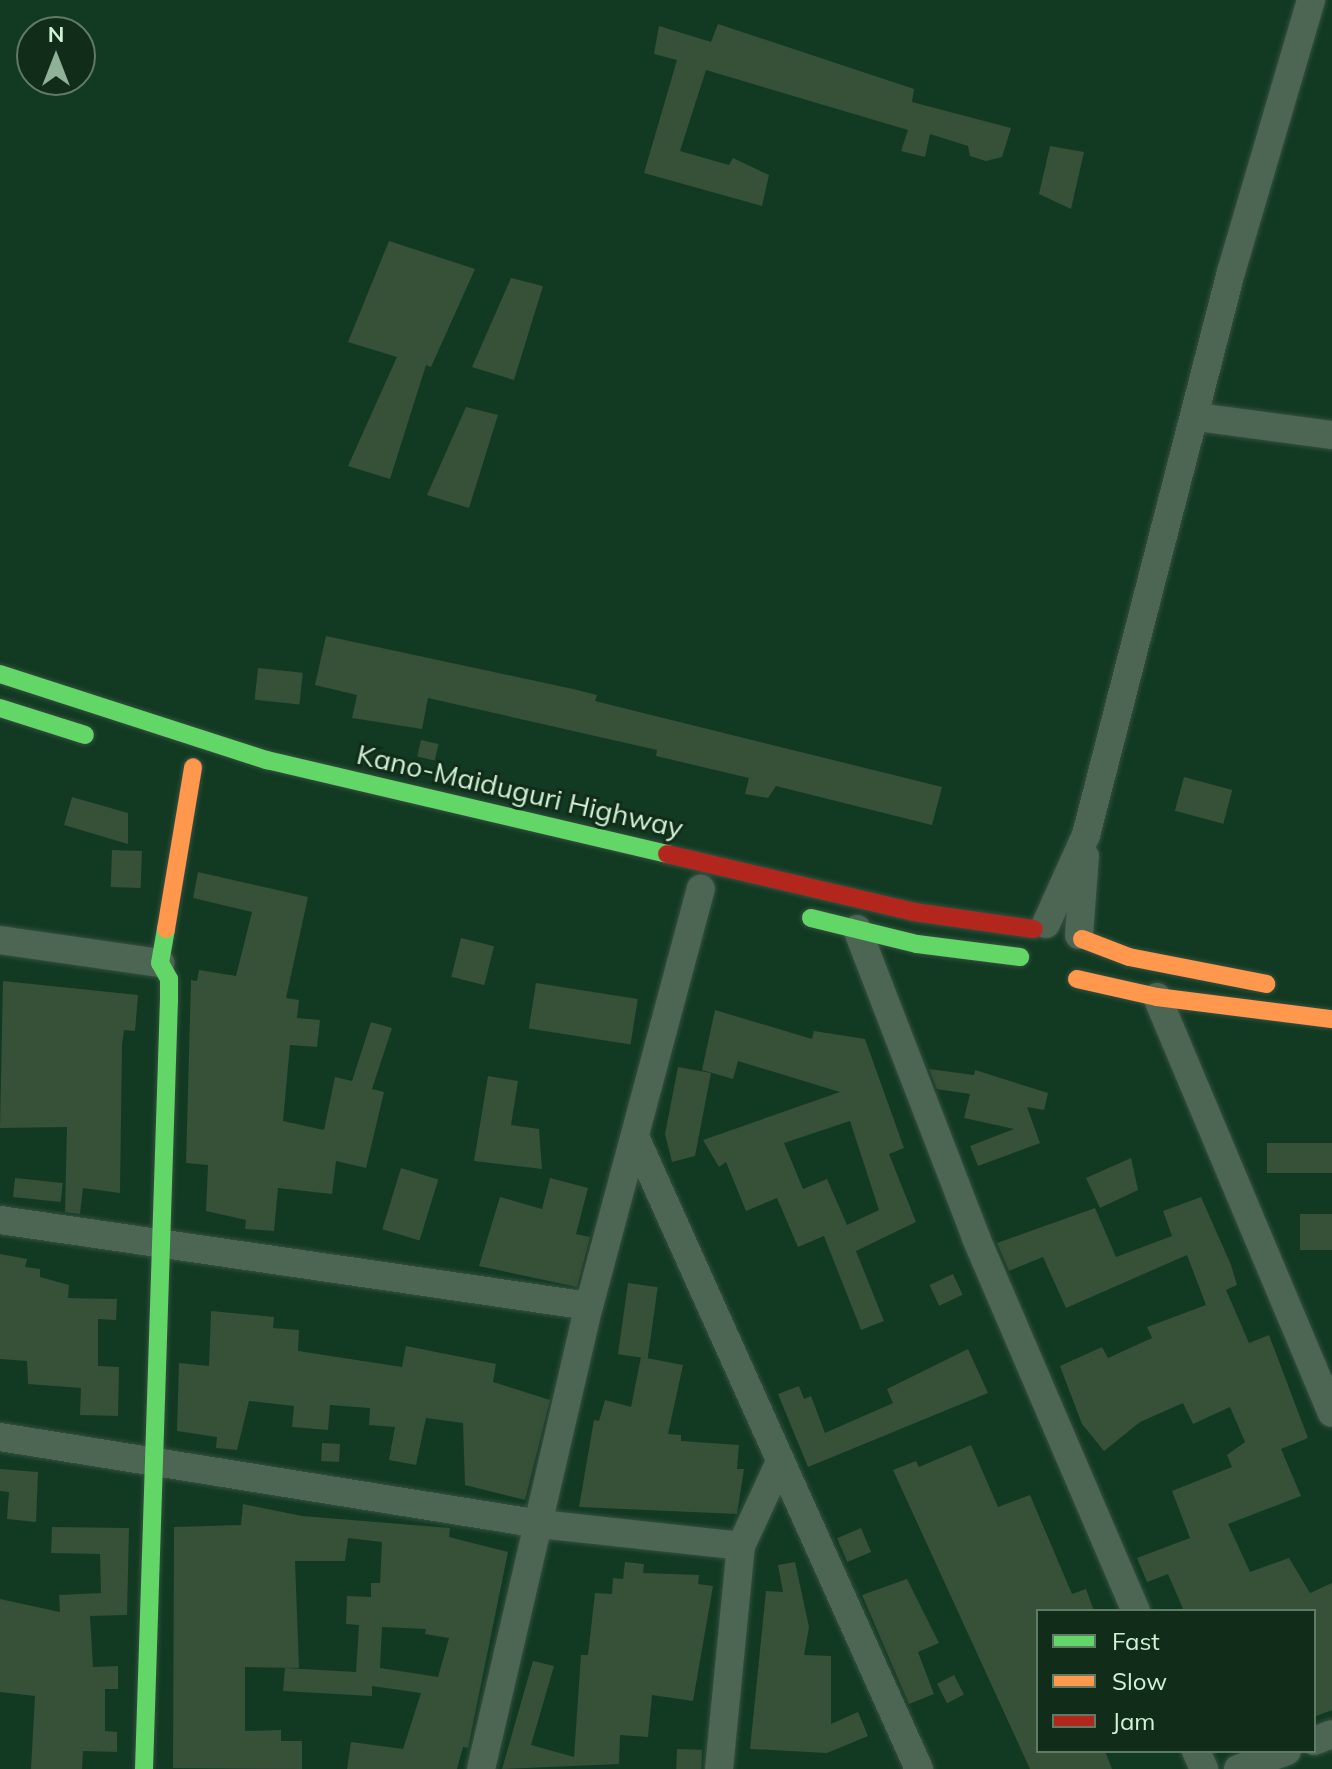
<!DOCTYPE html>
<style>
body{margin:0}
#map{position:relative;width:1332px;height:1769px;overflow:hidden;background:#123a23;font-family:Mulish,sans-serif}
div>[style]{position:absolute}
[style*='--x']{left:calc(var(--x)*1px);top:calc(var(--y)*1px);width:calc(var(--w)*1px);rotate:calc(var(--a)*1deg)}
.building>*{inset:0;background:#375038;transform-origin:0 0}
.roads{filter:drop-shadow(0 0 2px #36503f) drop-shadow(0 0 2px #36503f)}
.street>*{height:28px;margin:-14px;padding:0 14px;transform-origin:14px;border-radius:14px;background:#4d6654}
.fast>*{height:18px;margin:-9px;padding:0 9px;transform-origin:9px;border-radius:9px;background:#63d668}
.slow>*{height:18px;margin:-9px;padding:0 9px;transform-origin:9px;border-radius:9px;background:#ff974d}
.jam>*{height:18px;margin:-9px;padding:0 9px;transform-origin:9px;border-radius:9px;background:#b3261e}
span{translate:-50% -50%;white-space:nowrap;text-align:center;line-height:1.15;-webkit-text-stroke:6px #112c18;paint-order:stroke}
.street-label{font-size:28px;color:#d1f1d7}
.legend{position:absolute;left:1036px;top:1609px;width:280px;height:144px;box-sizing:border-box;background:#112c18;border:2px solid #5e7b64;margin:0;padding:10px 14px;list-style:none;font-size:24px;color:#d1f1d7}
.legend li{display:flex;align-items:center;gap:16px;height:40px}
.legend b{width:40px;border:2px solid #5e7b64}
.north{position:absolute;left:16px;top:16px;width:80px;height:80px;box-sizing:border-box;background:#112c18;border:2px solid #5e7b64;border-radius:50%;rotate:0deg;font-size:22px;font-weight:700;line-height:32px;text-align:center;color:#d1f1d7}
.north::after{content:'';display:block;margin:auto;width:28px;height:36px;background:#8eb198;clip-path:polygon(50% 0,100% 100%,50% 72%,0 100%)}
</style>
<div id="map">
<div class="building">
<div style="clip-path:polygon(718px 24px,914px 89px,912px 102px,1011px 128px,1002px 157px,986px 161px,970px 156px,968px 146px,930px 134px,925px 157px,901px 151px,908px 130px,706px 70px,680px 151px,729px 165px,733px 158px,769px 175px,762px 206px,644px 173px,677px 60px,654px 54px,659px 26px,711px 42px)"></div>
<div style="clip-path:polygon(1050px 146px,1084px 152px,1071px 209px,1039px 194px)"></div>
<div style="clip-path:polygon(389px 241px,475px 269px,431px 367px,426px 365px,390px 479px,348px 466px,397px 357px,348px 342px)"></div>
<div style="clip-path:polygon(511px 278px,543px 286px,514px 380px,472px 367px)"></div>
<div style="clip-path:polygon(466px 407px,498px 415px,469px 508px,427px 495px)"></div>
<div style="clip-path:polygon(326px 636px,573px 689px,597px 695px,595px 701px,942px 787px,932px 825px,776px 786px,768px 798px,745px 794px,749px 778px,656px 756px,657px 750px,428px 698px,422px 729px,352px 718px,357px 695px,315px 685px)"></div>
<div style="left:258px;top:668px;width:45px;height:32px;rotate:6deg"></div>
<div style="left:421px;top:740px;width:18px;height:17px;rotate:13deg"></div>
<div style="left:1184px;top:777px;width:50px;height:35px;rotate:15deg"></div>
<div style="clip-path:polygon(72px 797px,128px 813px,128px 844px,64px 825px)"></div>
<div style="left:112px;top:850px;width:30px;height:37px;rotate:2deg"></div>
<div style="clip-path:polygon(198px 872px,308px 897px,286px 998px,299px 1000px,297px 1018px,320px 1020px,317px 1047px,290px 1045px,283px 1121px,324px 1130px,335px 1077px,352px 1081px,371px 1022px,392px 1028px,372px 1089px,384px 1092px,366px 1168px,336px 1161px,332px 1194px,278px 1188px,274px 1231px,245px 1229px,246px 1220px,206px 1211px,208px 1165px,186px 1163px,191px 980px,197px 981px,199px 970px,236px 976px,252px 912px,193px 898px)"></div>
<div style="left:461px;top:938px;width:34px;height:40px;rotate:14deg"></div>
<div style="clip-path:polygon(3px 981px,138px 995px,135px 1031px,124px 1030px,122px 1045px,120px 1193px,83px 1188px,80px 1214px,65px 1212px,67px 1127px,0 1128px)"></div>
<div style="left:536px;top:983px;width:103px;height:46px;rotate:9deg"></div>
<div style="clip-path:polygon(evenodd,715px 1010px,812px 1039px,814px 1031px,865px 1039px,904px 1148px,889px 1154px,916px 1222px,856px 1251px,884px 1321px,861px 1330px,824px 1236px,798px 1247px,777px 1198px,746px 1211px,726px 1162px,719px 1167px,703px 1140px,840px 1092px,738px 1061px,733px 1079px,702px 1070px,715px 1010px,850px 1121px,879px 1210px,847px 1225px,827px 1179px,803px 1189px,784px 1143px,850px 1121px)"></div>
<div style="clip-path:polygon(678px 1067px,711px 1073px,695px 1156px,672px 1162px,665px 1134px)"></div>
<div style="clip-path:polygon(929px 1069px,974px 1075px,975px 1070px,1048px 1093px,1044px 1110px,1027px 1107px,1040px 1143px,978px 1166px,970px 1146px,1014px 1129px,964px 1118px,970px 1094px,937px 1089px)"></div>
<div style="clip-path:polygon(488px 1076px,518px 1081px,511px 1125px,539px 1129px,542px 1169px,474px 1161px)"></div>
<div style="left:1332px;top:1143px;width:30px;height:65px;rotate:90deg"></div>
<div style="clip-path:polygon(1131px 1158px,1138px 1190px,1100px 1208px,1086px 1178px)"></div>
<div style="left:401px;top:1168px;width:39px;height:64px;rotate:17deg"></div>
<div style="left:15px;top:1178px;width:48px;height:19px;rotate:6deg"></div>
<div style="clip-path:polygon(550px 1178px,588px 1188px,576px 1234px,590px 1237px,577px 1287px,479px 1266px,500px 1197px,542px 1209px)"></div>
<div style="clip-path:polygon(1201px 1197px,1231px 1265px,1237px 1285px,1226px 1290px,1249px 1343px,1269px 1335px,1308px 1438px,1281px 1449px,1301px 1496px,1228px 1524px,1250px 1572px,1289px 1558px,1310px 1593px,1332px 1583px,1332px 1710px,1314px 1717px,1314px 1611px,1184px 1611px,1168px 1574px,1147px 1582px,1137px 1558px,1190px 1538px,1172px 1491px,1232px 1467px,1227px 1455px,1245px 1442px,1230px 1407px,1193px 1424px,1183px 1403px,1140px 1422px,1104px 1451px,1082px 1424px,1060px 1366px,1102px 1347px,1108px 1358px,1152px 1338px,1147px 1327px,1206px 1305px,1187px 1255px,1066px 1308px,1043px 1257px,1009px 1271px,997px 1243px,1095px 1208px,1116px 1257px,1172px 1236px,1163px 1211px)"></div>
<div style="left:1332px;top:1214px;width:36px;height:32px;rotate:90deg"></div>
<div style="clip-path:polygon(0 1254px,27px 1259px,25px 1267px,40px 1269px,40px 1277px,69px 1285px,68px 1298px,117px 1299px,116px 1320px,98px 1319px,98px 1366px,119px 1367px,118px 1416px,80px 1415px,81px 1388px,28px 1384px,27px 1361px,0 1359px)"></div>
<div style="left:953px;top:1274px;width:23px;height:26px;rotate:65deg"></div>
<div style="left:628px;top:1283px;width:30px;height:72px;rotate:8deg"></div>
<div style="clip-path:polygon(211px 1311px,274px 1317px,273px 1328px,299px 1330px,298px 1351px,402px 1367px,406px 1346px,496px 1364px,493px 1382px,550px 1400px,525px 1500px,465px 1485px,463px 1423px,426px 1418px,416px 1465px,389px 1460px,395px 1427px,369px 1425px,370px 1408px,330px 1405px,328px 1430px,292px 1427px,294px 1406px,249px 1401px,237px 1450px,216px 1448px,217px 1437px,177px 1431px,179px 1363px,209px 1366px)"></div>
<div style="clip-path:polygon(968px 1349px,988px 1393px,808px 1467px,778px 1394px,799px 1386px,804px 1399px,811px 1396px,825px 1433px,893px 1403px,887px 1389px)"></div>
<div style="clip-path:polygon(641px 1357px,683px 1365px,668px 1434px,681px 1435px,681px 1441px,739px 1445px,737px 1469px,744px 1469px,737px 1514px,579px 1507px,594px 1420px,599px 1421px,605px 1400px,631px 1407px)"></div>
<div style="left:322px;top:1443px;width:18px;height:18px;rotate:3deg"></div>
<div style="clip-path:polygon(971px 1445px,998px 1507px,1030px 1495px,1072px 1594px,1086px 1589px,1094px 1611px,1038px 1611px,1038px 1751px,1105px 1751px,1112px 1769px,1030px 1769px,893px 1470px,916px 1461px,919px 1467px)"></div>
<div style="clip-path:polygon(0 1469px,38px 1472px,36px 1522px,7px 1519px,9px 1492px,0 1491px)"></div>
<div style="clip-path:polygon(evenodd,243px 1504px,302px 1516px,450px 1528px,449px 1537px,508px 1552px,468px 1748px,463px 1747px,457px 1769px,347px 1769px,351px 1742px,403px 1749px,421px 1693px,372px 1686px,372px 1696px,283px 1691px,285px 1668px,356px 1672px,359px 1625px,346px 1624px,347px 1596px,371px 1597px,371px 1583px,380px 1583px,382px 1542px,348px 1538px,345px 1561px,295px 1561px,299px 1668px,245px 1667px,245px 1731px,281px 1730px,281px 1741px,302px 1741px,302px 1769px,173px 1768px,174px 1527px,241px 1525px,243px 1504px,382px 1627px,426px 1629px,425px 1634px,449px 1638px,438px 1677px,380px 1668px,382px 1627px)"></div>
<div style="clip-path:polygon(52px 1527px,129px 1528px,127px 1615px,90px 1616px,93px 1667px,118px 1666px,118px 1689px,105px 1689px,105px 1731px,117px 1732px,117px 1752px,83px 1751px,82px 1769px,31px 1769px,35px 1696px,0 1692px,0 1599px,60px 1612px,59px 1595px,101px 1593px,100px 1554px,51px 1553px)"></div>
<div style="left:861px;top:1528px;width:26px;height:26px;rotate:67deg"></div>
<div style="clip-path:polygon(625px 1562px,644px 1564px,643px 1573px,699px 1575px,698px 1584px,713px 1586px,693px 1701px,652px 1695px,648px 1737px,620px 1735px,619px 1764px,502px 1769px,533px 1661px,554px 1666px,531px 1745px,574px 1757px,581px 1655px,588px 1655px,595px 1593px,612px 1594px,613px 1578px,623px 1579px)"></div>
<div style="clip-path:polygon(795px 1562px,809px 1627px,804px 1655px,831px 1656px,831px 1724px,858px 1712px,868px 1736px,827px 1753px,750px 1749px,766px 1591px,783px 1592px,778px 1565px)"></div>
<div style="clip-path:polygon(907px 1579px,939px 1643px,918px 1652px,934px 1694px,909px 1704px,862px 1595px)"></div>
<div style="left:954px;top:1675px;width:22px;height:19px;rotate:63deg"></div>
<div style="left:677px;top:1749px;width:25px;height:20px;rotate:2deg"></div>
</div>
<div class="roads">
<div class="street">
<div style="--x:1197;--y:417;--w:136;--a:7.6"></div>
<div style="--x:1046;--y:924;--w:98;--a:-65.8"></div>
<div style="--x:1086;--y:835;--w:581;--a:-75.56"></div>
<div style="--x:1231;--y:272;--w:284;--a:-73.6"></div>
<div style="--x:857;--y:929;--w:331;--a:68.9"></div>
<div style="--x:976;--y:1238;--w:406;--a:66.8"></div>
<div style="--x:1079;--y:935;--w:79;--a:-85.7"></div>
<div style="--x:0;--y:940;--w:162;--a:8.2"></div>
<div style="--x:1157;--y:997;--w:451;--a:67.2"></div>
<div style="--x:636;--y:1139;--w:691;--a:65.81"></div>
<div style="--x:0;--y:1220;--w:595;--a:8.31"></div>
<div style="--x:0;--y:1437;--w:547;--a:9.15"></div>
<div style="--x:540;--y:1524;--w:202;--a:6.2"></div>
<div style="--x:1314;--y:1741;--w:19;--a:-21"></div>
<div style="--x:1196;--y:1751;--w:20;--a:66"></div>
<div style="--x:481;--y:1769;--w:475;--a:-76.9"></div>
<div style="--x:589;--y:1306;--w:432;--a:-75"></div>
<div style="--x:719;--y:1769;--w:224;--a:-84.4"></div>
<div style="--x:741;--y:1546;--w:88;--a:-65.2"></div>
<div style="--x:1238;--y:1769;--w:52;--a:-20.2"></div>
</div>
<div class="fast">
<div style="--x:0;--y:674;--w:281;--a:17.9"></div>
<div style="--x:267;--y:760;--w:411;--a:13.2"></div>
<div style="--x:0;--y:708;--w:89;--a:17.6"></div>
<div style="--x:811;--y:918;--w:109;--a:13.8"></div>
<div style="--x:917;--y:944;--w:104;--a:7.2"></div>
<div style="--x:144;--y:1769;--w:768;--a:-88.14"></div>
<div style="--x:169;--y:1001;--w:22;--a:-90"></div>
<div style="--x:169;--y:979;--w:18;--a:-119"></div>
<div style="--x:160;--y:963;--w:35;--a:-80"></div>
</div>
<div class="slow">
<div style="--x:166;--y:929;--w:164;--a:-80.5"></div>
<div style="--x:1082;--y:939;--w:50;--a:21"></div>
<div style="--x:1129;--y:957;--w:140;--a:11.1"></div>
<div style="--x:1077;--y:979;--w:82;--a:12.7"></div>
<div style="--x:1157;--y:997;--w:176;--a:7.2"></div>
</div>
<div class="jam">
<div style="--x:667;--y:854;--w:254;--a:13.2"></div>
<div style="--x:914;--y:912;--w:121;--a:8.1"></div>
</div>
</div>
<div class="street-label">
<span style="left:520px;top:791px;rotate:13deg">Kano-Maiduguri Highway</span>
</div>
<ul class="legend">
<li><b style="height:10px;background:#63d668"></b>Fast</li>
<li><b style="height:10px;background:#ff974d"></b>Slow</li>
<li><b style="height:10px;background:#b3261e"></b>Jam</li>
</ul>
<div class="north">N</div>
</div>
